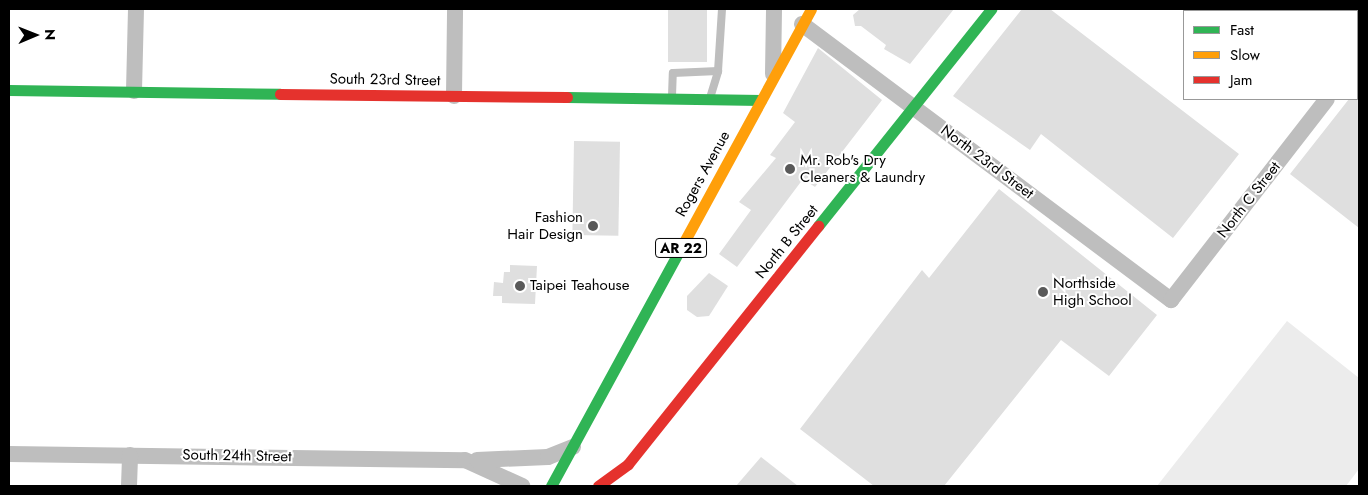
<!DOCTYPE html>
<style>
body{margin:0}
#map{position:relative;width:1368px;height:495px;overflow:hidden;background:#fff;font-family:Jost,sans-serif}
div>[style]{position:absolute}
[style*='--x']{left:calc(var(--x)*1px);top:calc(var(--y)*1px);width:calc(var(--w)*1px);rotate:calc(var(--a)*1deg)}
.green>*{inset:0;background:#ececec}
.building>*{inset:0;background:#dfdfdf;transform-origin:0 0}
.lane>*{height:8px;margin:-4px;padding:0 4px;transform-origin:4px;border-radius:4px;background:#bebebe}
.street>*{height:16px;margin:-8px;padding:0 8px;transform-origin:8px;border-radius:8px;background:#bebebe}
.fast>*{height:11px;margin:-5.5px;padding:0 5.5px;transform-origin:5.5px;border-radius:5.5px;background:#30b455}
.slow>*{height:11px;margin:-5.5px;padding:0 5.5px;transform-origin:5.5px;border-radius:5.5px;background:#ff9f0a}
.jam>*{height:11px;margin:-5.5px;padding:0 5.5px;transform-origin:5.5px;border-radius:5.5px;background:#e5322d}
.dots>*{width:14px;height:14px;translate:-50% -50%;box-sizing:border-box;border:2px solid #fff;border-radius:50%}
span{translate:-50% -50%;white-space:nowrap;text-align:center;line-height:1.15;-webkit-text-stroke:4px #fff;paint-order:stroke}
.shield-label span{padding:1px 4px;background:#fff;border:1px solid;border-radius:4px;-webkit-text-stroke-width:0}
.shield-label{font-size:14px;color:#000;font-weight:700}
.street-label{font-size:15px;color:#000}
.poi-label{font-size:15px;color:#000}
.left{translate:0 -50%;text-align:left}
.right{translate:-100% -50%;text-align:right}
.frame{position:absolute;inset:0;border:10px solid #000;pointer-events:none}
.legend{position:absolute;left:1183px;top:10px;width:175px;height:90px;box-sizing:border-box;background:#fff;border:1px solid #999;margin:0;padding:6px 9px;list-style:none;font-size:15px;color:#000}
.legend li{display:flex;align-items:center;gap:10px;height:25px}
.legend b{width:25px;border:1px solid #999}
.north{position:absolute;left:10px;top:10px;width:50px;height:50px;-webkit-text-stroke:4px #fff;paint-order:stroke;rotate:89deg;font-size:14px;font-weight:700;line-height:20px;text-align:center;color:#000}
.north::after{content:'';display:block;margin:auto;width:18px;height:22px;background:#000;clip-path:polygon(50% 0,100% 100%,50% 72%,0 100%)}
</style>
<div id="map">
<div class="green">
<div style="clip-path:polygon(1287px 321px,1359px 378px,1359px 469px,1346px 486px,1157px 486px)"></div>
</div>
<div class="building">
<div style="left:668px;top:9px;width:39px;height:53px"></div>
<div style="clip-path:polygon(860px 9px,954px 9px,910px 64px,884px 49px,886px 45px,861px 26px,855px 26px,853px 15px)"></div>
<div style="clip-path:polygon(1022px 9px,1050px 9px,1239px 154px,1173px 238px,1041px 134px,1030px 150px,953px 96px)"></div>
<div style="clip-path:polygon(818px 48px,882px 100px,815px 187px,803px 179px,737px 267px,719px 254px,751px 210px,739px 202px,776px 158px,770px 155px,795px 122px,783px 113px)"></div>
<div style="clip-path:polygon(1359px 85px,1359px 228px,1290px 174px,1349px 99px,1357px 99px)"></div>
<div style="left:574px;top:141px;width:46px;height:94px;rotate:1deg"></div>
<div style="clip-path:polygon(999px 189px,1157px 315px,1109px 376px,1061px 340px,944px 486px,874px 486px,800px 429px,922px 270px,929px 278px)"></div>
<div style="clip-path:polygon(510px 265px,537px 266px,535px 304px,502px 303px,502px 296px,493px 296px,494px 282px,503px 283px,504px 272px,510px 272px)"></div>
<div style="clip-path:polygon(709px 273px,728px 286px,709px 316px,697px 317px,687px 310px,687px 296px)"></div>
<div style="clip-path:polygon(761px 457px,798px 486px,736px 486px)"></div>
</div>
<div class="lane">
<div style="--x:672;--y:96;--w:23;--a:-88"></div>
<div style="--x:673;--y:73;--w:45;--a:-2.5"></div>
<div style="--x:710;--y:98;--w:28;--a:-73"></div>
<div style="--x:718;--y:71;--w:62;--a:-86.3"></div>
</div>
<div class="street">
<div style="--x:1319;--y:9;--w:4;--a:34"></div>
<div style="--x:802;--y:24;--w:461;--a:36.8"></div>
<div style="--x:1171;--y:300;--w:254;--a:-52.2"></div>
<div style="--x:1357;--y:39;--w:3;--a:45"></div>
<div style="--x:1357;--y:60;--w:4;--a:-56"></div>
<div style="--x:773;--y:74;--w:65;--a:-89.1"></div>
<div style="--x:134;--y:91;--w:82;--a:-88.6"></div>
<div style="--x:454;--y:96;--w:87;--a:-89.3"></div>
<div style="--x:9;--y:454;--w:456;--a:0.8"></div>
<div style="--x:465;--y:460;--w:63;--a:24.5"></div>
<div style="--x:477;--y:460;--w:71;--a:-2.4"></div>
<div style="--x:548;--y:457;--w:27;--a:-22"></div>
<div style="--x:129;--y:486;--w:31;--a:-88"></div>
</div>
<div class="fast">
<div style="--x:9;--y:90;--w:271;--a:0.8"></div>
<div style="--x:567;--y:97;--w:194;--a:0.9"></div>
<div style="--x:818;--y:226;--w:278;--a:-51.4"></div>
<div style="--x:551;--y:486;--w:278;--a:-61.4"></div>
</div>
<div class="slow">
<div style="--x:684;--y:242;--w:265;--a:-61.4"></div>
</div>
<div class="jam">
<div style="--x:280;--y:94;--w:287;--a:0.6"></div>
<div style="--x:598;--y:486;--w:37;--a:-36"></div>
<div style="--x:628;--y:464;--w:305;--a:-51.4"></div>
</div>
<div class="dots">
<div style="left:790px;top:169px;background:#595959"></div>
<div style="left:593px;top:226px;background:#595959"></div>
<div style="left:520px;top:286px;background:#595959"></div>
<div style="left:1043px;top:292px;background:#595959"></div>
</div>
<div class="shield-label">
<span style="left:681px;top:248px">AR 22</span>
</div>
<div class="street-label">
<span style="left:385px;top:80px;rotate:1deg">South 23rd Street</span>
<span style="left:987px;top:162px;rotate:37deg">North 23rd Street</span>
<span style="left:703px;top:174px;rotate:-61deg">Rogers Avenue</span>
<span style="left:1249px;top:200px;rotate:-52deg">North C Street</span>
<span style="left:787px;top:242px;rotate:-51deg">North B Street</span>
<span style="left:237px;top:456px;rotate:1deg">South 24th Street</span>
</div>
<div class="poi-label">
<span class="left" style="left:800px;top:169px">Mr. Rob's Dry<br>Cleaners &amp; Laundry</span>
<span class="right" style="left:583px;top:226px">Fashion<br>Hair Design</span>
<span class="left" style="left:1053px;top:292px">Northside<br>High School</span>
<span class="left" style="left:530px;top:286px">Taipei Teahouse</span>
</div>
<div class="frame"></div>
<ul class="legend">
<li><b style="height:6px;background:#30b455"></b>Fast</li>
<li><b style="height:6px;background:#ff9f0a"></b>Slow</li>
<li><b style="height:6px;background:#e5322d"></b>Jam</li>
</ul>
<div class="north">N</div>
</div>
